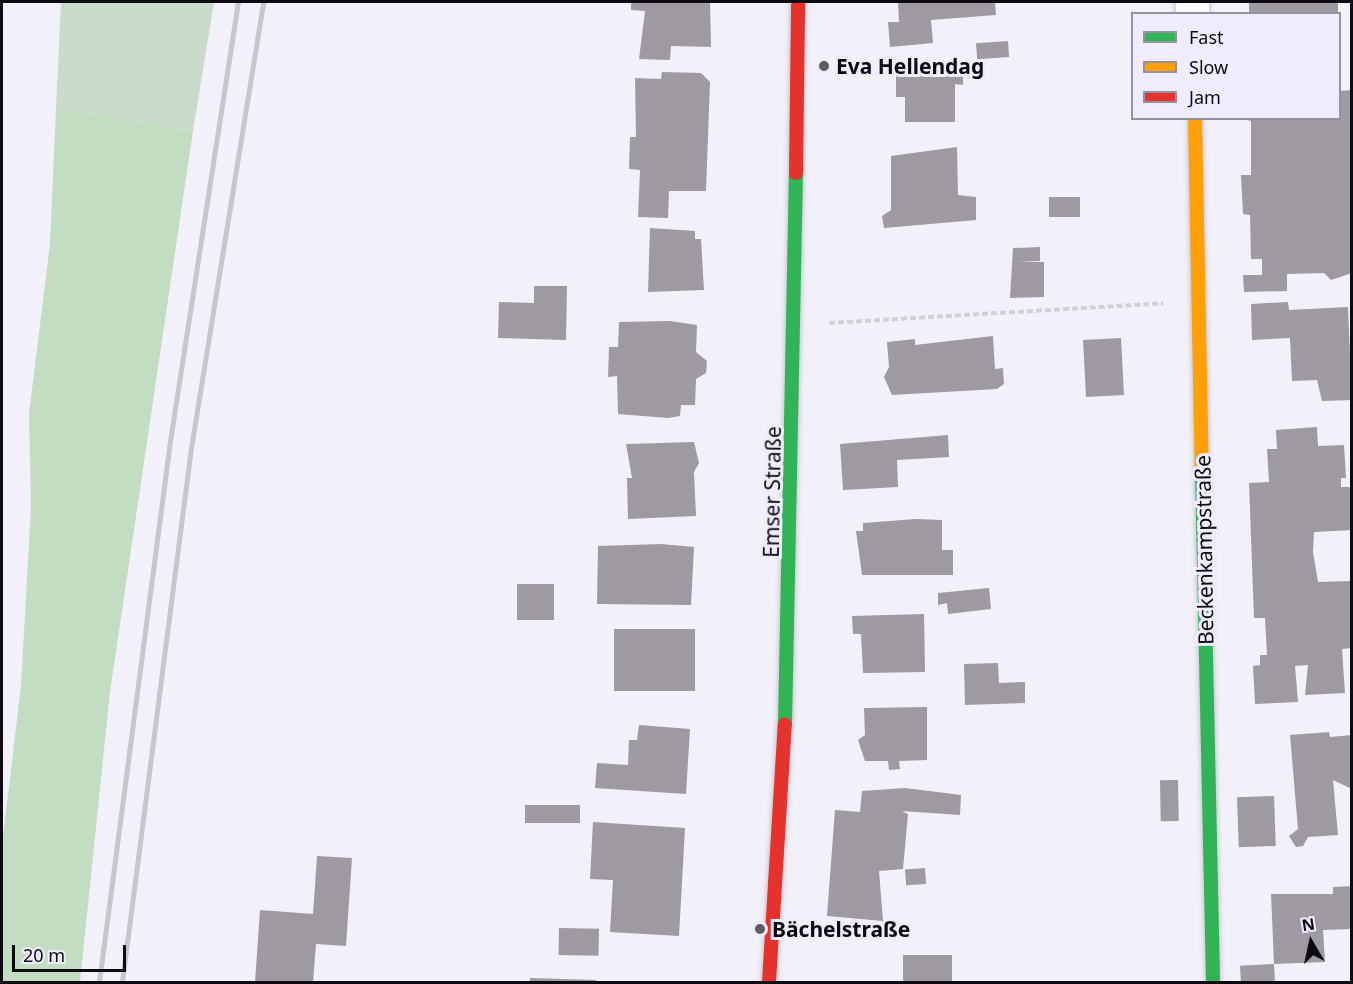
<!DOCTYPE html>
<meta charset="utf-8">
<style>
body{margin:0}
#map{position:relative;width:1353px;height:984px;overflow:hidden;background:#f2f0f9;font-family:"Noto Sans",sans-serif}
div>[style]{position:absolute}
[style*='--x']{left:calc(var(--x)*1px);top:calc(var(--y)*1px);width:calc(var(--w)*1px);rotate:calc(var(--a)*1deg)}
.green>*{inset:0;background:#cadbcb}
.forest>*{inset:0;background:#c3ddc3}
.building>*{inset:0;background:#9e9a9f;transform-origin:0 0}
.path>*{height:4px;margin-top:-2px;transform-origin:0;background:repeating-linear-gradient(90deg,#d1d0d3 0 6px,transparent 0 9px)}
.roads{filter:drop-shadow(0 0 2px #cac8d0) drop-shadow(0 0 2px #cac8d0)}
.street>*{height:33px;margin:-16.5px;padding:0 16.5px;transform-origin:16.5px;border-radius:16.5px;background:#fdfdfe}
.fast>*{height:14px;margin:-7px;padding:0 7px;transform-origin:7px;border-radius:7px;background:#30b455}
.slow>*{height:14px;margin:-7px;padding:0 7px;transform-origin:7px;border-radius:7px;background:#ff9f0a}
.jam>*{height:14px;margin:-7px;padding:0 7px;transform-origin:7px;border-radius:7px;background:#e5322d}
.rail>*{height:4.5px;margin:-2.25px;padding:0 2.25px;transform-origin:2.25px;border-radius:2.25px;background:#c7c6c9}
.dots>*{width:16px;height:16px;translate:-50% -50%;box-sizing:border-box;border:3px solid #f0ecfd;border-radius:50%}
span{translate:-50% -50%;white-space:nowrap;text-align:center;line-height:1.15;-webkit-text-stroke:6px #f0ecfd;paint-order:stroke}
.poi-label{font-size:21px;color:#0d0b11;font-weight:700}
.left{translate:0 -50%;text-align:left}
.street-label{font-size:21px;color:#0d0b11}
.frame{position:absolute;inset:0;border:3px solid #0d0b11;pointer-events:none}
.legend{position:absolute;left:1131px;top:12px;width:210px;height:108px;box-sizing:border-box;background:#f0ecfd;border:2px solid #95929f;margin:0;padding:8px 10px;list-style:none;font-size:18px;color:#0d0b11}
.legend li{display:flex;align-items:center;gap:12px;height:30px}
.legend b{width:30px;border:2px solid #95929f}
.north{position:absolute;left:1281px;top:912px;width:60px;height:60px;-webkit-text-stroke:4px #f0ecfd;paint-order:stroke;rotate:351deg;font-size:16px;font-weight:700;line-height:24px;text-align:center;color:#0d0b11}
.north::after{content:'';display:block;margin:auto;width:21px;height:27px;background:#0d0b11;clip-path:polygon(50% 0,100% 100%,50% 72%,0 100%)}
.scale{position:absolute;left:12px;top:945px;width:114px;height:27px;box-sizing:border-box;border:3px solid #0d0b11;border-top:0;padding-left:8px;font-size:18px;line-height:21px;white-space:nowrap;color:#0d0b11;-webkit-text-stroke:4px #f0ecfd;paint-order:stroke}
</style>
<div id="map">
<div class="green">
<div style="clip-path:polygon(61px 2px,214px 2px,193px 131px,56px 108px)"></div>
</div>
<div class="forest">
<div style="clip-path:polygon(56px 108px,193px 131px,110px 692px,80px 982px,2px 982px,2px 845px,21px 686px,31px 507px,29px 414px,50px 244px)"></div>
</div>
<div class="building">
<div style="clip-path:polygon(631px 2px,710px 2px,711px 47px,671px 46px,670px 60px,639px 59px,645px 11px,631px 10px)"></div>
<div style="clip-path:polygon(898px 2px,995px 2px,996px 15px,931px 20px,933px 43px,890px 47px,888px 22px,899px 22px)"></div>
<div style="left:1249px;top:2px;width:89px;height:12px"></div>
<div style="left:1008px;top:41px;width:16px;height:32px;rotate:86deg"></div>
<div style="clip-path:polygon(919px 61px,963px 62px,963px 85px,955px 84px,955px 122px,905px 122px,905px 97px,896px 97px,896px 71px,919px 72px)"></div>
<div style="clip-path:polygon(662px 72px,701px 73px,710px 82px,706px 191px,669px 191px,668px 218px,638px 217px,640px 170px,629px 169px,630px 137px,636px 137px,635px 78px,661px 79px)"></div>
<div style="clip-path:polygon(1352px 90px,1352px 273px,1331px 280px,1324px 273px,1287px 274px,1287px 291px,1244px 292px,1243px 275px,1262px 275px,1262px 259px,1251px 259px,1250px 215px,1243px 214px,1241px 175px,1251px 175px,1251px 121px,1240px 118px,1340px 118px,1340px 91px)"></div>
<div style="clip-path:polygon(957px 147px,958px 195px,976px 197px,976px 220px,884px 228px,882px 216px,891px 210px,891px 156px)"></div>
<div style="left:1080px;top:197px;width:20px;height:31px;rotate:90deg"></div>
<div style="clip-path:polygon(650px 228px,695px 231px,695px 239px,701px 239px,704px 290px,648px 292px)"></div>
<div style="clip-path:polygon(1040px 247px,1040px 261px,1017px 262px,1044px 262px,1044px 297px,1010px 298px,1013px 248px)"></div>
<div style="clip-path:polygon(534px 286px,567px 286px,566px 340px,498px 338px,499px 302px,534px 303px)"></div>
<div style="clip-path:polygon(1288px 302px,1289px 310px,1348px 307px,1352px 400px,1322px 401px,1317px 380px,1292px 381px,1290px 338px,1252px 340px,1251px 304px)"></div>
<div style="clip-path:polygon(670px 321px,697px 325px,696px 352px,707px 361px,706px 373px,696px 379px,695px 405px,681px 405px,680px 416px,668px 418px,618px 414px,617px 376px,608px 377px,609px 347px,618px 347px,619px 322px)"></div>
<div style="clip-path:polygon(993px 336px,995px 369px,1003px 368px,1004px 384px,997px 389px,892px 395px,884px 377px,889px 367px,887px 342px,915px 339px,915px 345px)"></div>
<div style="left:1121px;top:338px;width:57px;height:38px;rotate:87deg"></div>
<div style="clip-path:polygon(1317px 427px,1318px 446px,1344px 445px,1346px 478px,1341px 478px,1341px 487px,1352px 487px,1352px 530px,1314px 532px,1313px 552px,1318px 582px,1351px 581px,1352px 648px,1342px 649px,1345px 693px,1305px 695px,1308px 665px,1295px 666px,1298px 702px,1255px 704px,1253px 666px,1260px 665px,1260px 655px,1267px 655px,1265px 618px,1254px 618px,1249px 483px,1269px 482px,1267px 449px,1277px 449px,1276px 430px)"></div>
<div style="clip-path:polygon(948px 435px,949px 457px,897px 460px,898px 487px,843px 490px,840px 444px)"></div>
<div style="clip-path:polygon(694px 442px,699px 463px,694px 472px,696px 516px,628px 519px,627px 478px,632px 478px,626px 444px)"></div>
<div style="clip-path:polygon(916px 519px,942px 520px,942px 550px,953px 550px,953px 575px,862px 575px,856px 531px,863px 531px,863px 523px)"></div>
<div style="clip-path:polygon(661px 544px,694px 547px,691px 605px,597px 604px,598px 546px)"></div>
<div style="left:554px;top:584px;width:36px;height:37px;rotate:90deg"></div>
<div style="clip-path:polygon(989px 588px,991px 609px,948px 614px,947px 603px,938px 605px,938px 593px)"></div>
<div style="clip-path:polygon(924px 614px,925px 672px,863px 673px,861px 634px,853px 634px,852px 616px)"></div>
<div style="left:695px;top:629px;width:62px;height:81px;rotate:90deg"></div>
<div style="clip-path:polygon(998px 663px,999px 683px,1025px 682px,1025px 703px,965px 705px,964px 664px)"></div>
<div style="clip-path:polygon(927px 707px,927px 760px,899px 761px,900px 769px,889px 770px,888px 761px,865px 761px,858px 740px,865px 735px,864px 708px)"></div>
<div style="clip-path:polygon(639px 725px,690px 729px,686px 794px,595px 788px,597px 763px,628px 765px,629px 740px,637px 740px)"></div>
<div style="clip-path:polygon(1329px 732px,1330px 737px,1352px 735px,1352px 789px,1333px 780px,1338px 835px,1308px 837px,1303px 846px,1296px 847px,1289px 836px,1298px 829px,1290px 735px)"></div>
<div style="left:1178px;top:780px;width:41px;height:18px;rotate:89deg"></div>
<div style="clip-path:polygon(905px 788px,961px 795px,960px 815px,902px 811px,908px 814px,903px 869px,879px 871px,883px 921px,827px 916px,835px 810px,860px 812px,862px 791px)"></div>
<div style="left:1274px;top:796px;width:50px;height:37px;rotate:88deg"></div>
<div style="left:525px;top:805px;width:55px;height:18px"></div>
<div style="clip-path:polygon(593px 822px,685px 828px,679px 936px,610px 932px,613px 880px,590px 879px)"></div>
<div style="clip-path:polygon(317px 856px,352px 858px,346px 946px,316px 944px,313px 982px,255px 982px,260px 910px,313px 914px)"></div>
<div style="left:925px;top:868px;width:16px;height:20px;rotate:86deg"></div>
<div style="clip-path:polygon(1352px 886px,1352px 929px,1323px 930px,1325px 962px,1274px 964px,1271px 894px,1333px 894px,1333px 887px)"></div>
<div style="left:559px;top:928px;width:40px;height:27px;rotate:1deg"></div>
<div style="left:903px;top:955px;width:49px;height:27px"></div>
<div style="left:1274px;top:964px;width:18px;height:34px;rotate:87deg"></div>
<div style="clip-path:polygon(530px 978px,596px 980px,596px 982px,530px 982px)"></div>
</div>
<div class="path">
<div style="--x:829;--y:323;--w:335;--a:-3.4"></div>
</div>
<div class="roads">
<div class="street">
<div style="--x:1192;--y:2;--w:12;--a:90"></div>
</div>
<div class="fast">
<div style="--x:1202;--y:472;--w:510;--a:88.76"></div>
<div style="--x:785;--y:724;--w:551;--a:-88.86"></div>
</div>
<div class="slow">
<div style="--x:1195;--y:118;--w:354;--a:88.9"></div>
</div>
<div class="jam">
<div style="--x:796;--y:173;--w:171;--a:-89.3"></div>
<div style="--x:769;--y:982;--w:258;--a:-86.5"></div>
</div>
</div>
<div class="rail">
<div style="--x:99;--y:982;--w:546;--a:-82.52"></div>
<div style="--x:170;--y:441;--w:444;--a:-81.2"></div>
<div style="--x:122;--y:982;--w:538;--a:-82.64"></div>
<div style="--x:191;--y:448;--w:452;--a:-80.8"></div>
</div>
<div class="dots">
<div style="left:824px;top:66px;background:#5d5b62"></div>
<div style="left:760px;top:929px;background:#5d5b62"></div>
</div>
<div class="poi-label">
<span class="left" style="left:836px;top:66px">Eva Hellendag</span>
<span class="left" style="left:772px;top:929px">Bächelstraße</span>
</div>
<div class="street-label">
<span style="left:772px;top:492px;rotate:-89deg">Emser Straße</span>
<span style="left:1204px;top:550px;rotate:-91deg">Beckenkampstraße</span>
</div>
<div class="frame"></div>
<ul class="legend">
<li><b style="height:8px;background:#30b455"></b>Fast</li>
<li><b style="height:8px;background:#ff9f0a"></b>Slow</li>
<li><b style="height:8px;background:#e5322d"></b>Jam</li>
</ul>
<div class="north">N</div>
<div class="scale">20 m</div>
</div>
